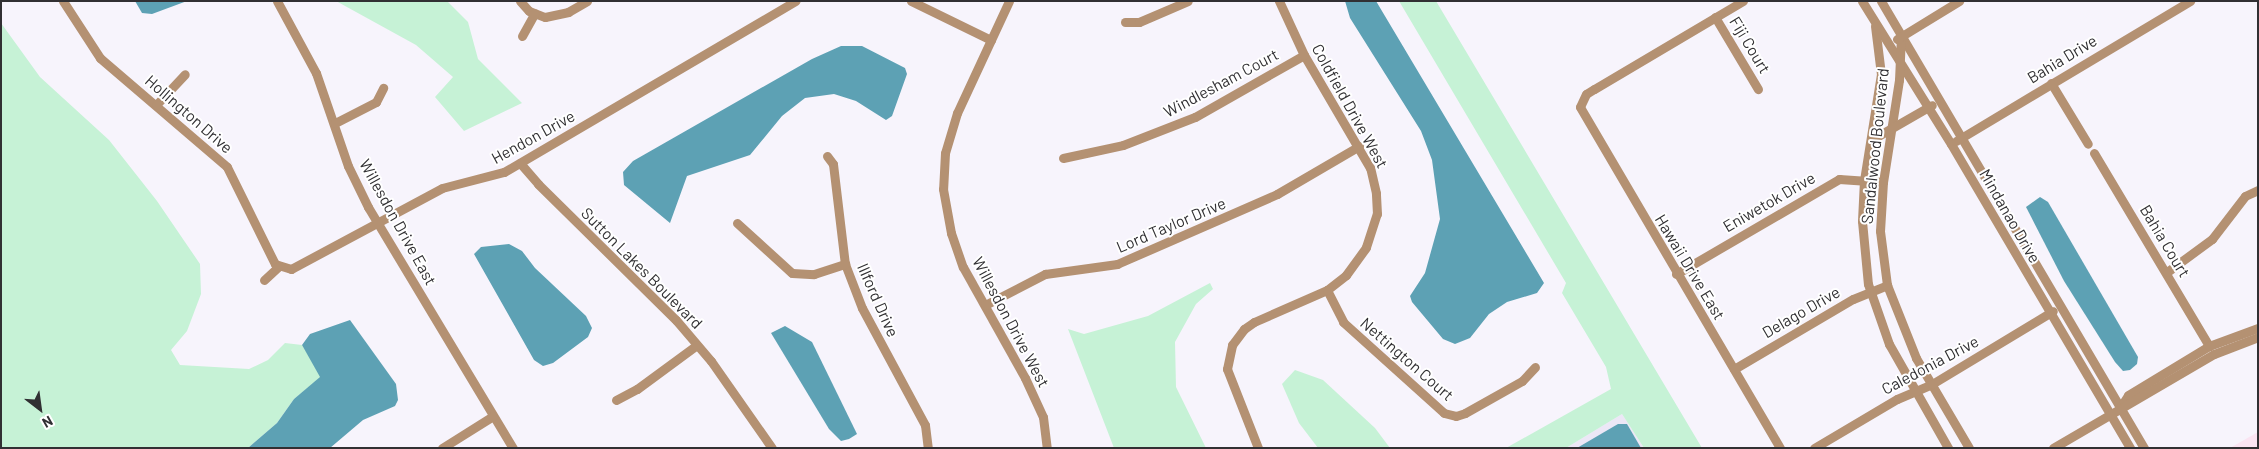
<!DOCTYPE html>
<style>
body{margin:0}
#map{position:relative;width:2259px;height:449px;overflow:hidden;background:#f7f4fc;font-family:Barlow,sans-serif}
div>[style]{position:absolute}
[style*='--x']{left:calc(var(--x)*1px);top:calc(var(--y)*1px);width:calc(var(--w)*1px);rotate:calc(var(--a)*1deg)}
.built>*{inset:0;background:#ece7f6}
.industrial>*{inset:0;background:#fae4f2}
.green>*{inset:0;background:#c6f2d6}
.water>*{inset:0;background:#5da1b4}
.minor>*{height:9px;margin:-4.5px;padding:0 4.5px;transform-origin:4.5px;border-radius:4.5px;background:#b49172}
span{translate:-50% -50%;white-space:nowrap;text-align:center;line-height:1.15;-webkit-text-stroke:4px #fff;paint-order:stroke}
.street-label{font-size:16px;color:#313033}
.frame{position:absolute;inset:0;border:2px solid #313033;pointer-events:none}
.north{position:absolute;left:15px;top:384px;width:50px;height:50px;-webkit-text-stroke:4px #fff;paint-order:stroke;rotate:150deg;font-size:14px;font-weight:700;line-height:20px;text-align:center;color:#313033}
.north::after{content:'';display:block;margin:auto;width:18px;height:22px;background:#313033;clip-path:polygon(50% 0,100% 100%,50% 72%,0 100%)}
</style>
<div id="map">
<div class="built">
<div style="clip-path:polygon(1622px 414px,1644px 448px,1566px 448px)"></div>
</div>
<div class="industrial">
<div style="clip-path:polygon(2258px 432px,2258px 448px,2230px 448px)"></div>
</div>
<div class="green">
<div style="clip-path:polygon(336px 1px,447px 1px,468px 22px,478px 59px,522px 103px,464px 131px,435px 97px,453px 77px,416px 45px)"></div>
<div style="clip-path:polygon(1399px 1px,1436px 1px,1702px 448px,1644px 448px,1622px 414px,1566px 448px,1506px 448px,1611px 389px,1606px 367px,1562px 293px,1566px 283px)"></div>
<div style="clip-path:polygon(1px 23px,40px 77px,109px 140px,157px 201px,200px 264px,201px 294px,187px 331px,171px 350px,180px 365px,249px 369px,268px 360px,285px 343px,302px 345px,315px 365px,321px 377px,294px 399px,277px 423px,248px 448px,1px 448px)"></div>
<div style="clip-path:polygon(1210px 283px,1213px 289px,1196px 304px,1175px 342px,1176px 387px,1206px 448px,1114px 448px,1068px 329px,1084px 334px,1148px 316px)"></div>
<div style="clip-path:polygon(1295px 370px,1323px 380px,1375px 428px,1390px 448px,1318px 448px,1299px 423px,1282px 384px)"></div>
</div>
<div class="water">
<div style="clip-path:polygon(135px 1px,187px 1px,152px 14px,142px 13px)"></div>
<div style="clip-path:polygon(1345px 1px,1376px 1px,1544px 283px,1537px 293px,1507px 302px,1489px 314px,1470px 338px,1455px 344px,1443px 339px,1412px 302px,1410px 296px,1425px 273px,1440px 219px,1432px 160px,1421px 131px,1350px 18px)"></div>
<div style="clip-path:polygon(841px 46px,862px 46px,905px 68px,907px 74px,892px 116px,886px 120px,856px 101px,834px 94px,805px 98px,782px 116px,750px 155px,687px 176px,670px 223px,624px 185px,623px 172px,633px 161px,812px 59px)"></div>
<div style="clip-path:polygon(2040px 197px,2048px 202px,2138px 357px,2137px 364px,2130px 370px,2123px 371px,2115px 362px,2064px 281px,2026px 207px)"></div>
<div style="clip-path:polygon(509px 244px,522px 251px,535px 268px,586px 316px,592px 328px,588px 337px,553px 363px,543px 366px,534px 360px,474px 254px,481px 247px)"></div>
<div style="clip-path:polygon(350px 320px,396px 384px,398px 400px,395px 406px,363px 420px,330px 448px,248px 448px,277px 423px,294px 399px,320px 377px,302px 345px,310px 334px)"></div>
<div style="clip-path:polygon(785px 326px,812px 342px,857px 434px,849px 439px,841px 441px,829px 429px,771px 333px)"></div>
<div style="clip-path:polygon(1618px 424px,1627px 424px,1641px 448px,1577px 448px)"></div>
</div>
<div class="minor">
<div style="--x:63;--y:1;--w:68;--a:57"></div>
<div style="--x:100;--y:58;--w:167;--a:40.6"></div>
<div style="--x:227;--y:167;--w:108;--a:63.7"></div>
<div style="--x:275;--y:264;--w:17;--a:17"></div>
<div style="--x:291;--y:269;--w:171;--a:-28.2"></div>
<div style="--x:442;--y:188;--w:64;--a:-14.5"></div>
<div style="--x:504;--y:172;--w:338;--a:-30.4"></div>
<div style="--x:277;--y:1;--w:82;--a:61.6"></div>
<div style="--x:316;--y:73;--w:98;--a:71"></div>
<div style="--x:348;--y:166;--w:46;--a:64"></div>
<div style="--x:368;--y:207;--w:281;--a:59"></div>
<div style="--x:520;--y:1;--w:13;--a:48"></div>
<div style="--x:529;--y:11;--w:17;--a:21"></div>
<div style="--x:545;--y:17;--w:24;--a:-12"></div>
<div style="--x:568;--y:12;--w:22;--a:-30"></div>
<div style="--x:911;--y:1;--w:89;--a:26"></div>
<div style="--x:1009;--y:1;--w:123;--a:114.9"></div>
<div style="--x:957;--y:113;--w:42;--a:106.7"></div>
<div style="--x:945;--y:153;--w:36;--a:93"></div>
<div style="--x:943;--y:189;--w:45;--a:79.7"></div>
<div style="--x:951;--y:233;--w:36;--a:71"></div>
<div style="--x:963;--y:267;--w:127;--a:60.8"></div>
<div style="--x:1025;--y:378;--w:43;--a:65.2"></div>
<div style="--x:1043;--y:417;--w:31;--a:83"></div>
<div style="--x:1743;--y:1;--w:173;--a:149.4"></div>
<div style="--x:1594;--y:89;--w:9;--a:148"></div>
<div style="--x:1586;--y:94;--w:14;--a:115"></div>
<div style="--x:1580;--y:107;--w:395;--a:59.6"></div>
<div style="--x:1862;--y:1;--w:168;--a:58.1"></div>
<div style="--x:1951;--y:144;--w:353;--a:59.5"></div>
<div style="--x:1881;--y:1;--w:519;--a:59.53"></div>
<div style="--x:1715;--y:17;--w:84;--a:59.2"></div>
<div style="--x:1125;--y:22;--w:14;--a:0"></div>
<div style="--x:1139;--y:22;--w:53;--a:-23.2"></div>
<div style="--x:1875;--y:26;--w:48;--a:82.9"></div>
<div style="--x:1881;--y:74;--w:107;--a:99.1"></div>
<div style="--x:1864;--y:180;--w:41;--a:92.8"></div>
<div style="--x:1862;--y:221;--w:63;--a:84.6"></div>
<div style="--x:1868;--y:284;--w:64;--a:70.7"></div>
<div style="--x:1889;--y:344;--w:120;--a:60.4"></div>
<div style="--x:522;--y:36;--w:26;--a:-61"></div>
<div style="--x:1901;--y:36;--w:44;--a:92.6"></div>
<div style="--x:1899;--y:80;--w:103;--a:98.9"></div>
<div style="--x:1883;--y:182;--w:49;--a:93.5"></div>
<div style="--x:1880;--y:231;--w:54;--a:82.6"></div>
<div style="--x:1887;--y:285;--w:79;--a:68.3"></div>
<div style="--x:1916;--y:358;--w:104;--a:59.5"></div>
<div style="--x:1897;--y:39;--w:73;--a:-31.5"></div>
<div style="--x:2051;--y:83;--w:71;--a:58.8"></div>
<div style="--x:156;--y:105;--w:42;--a:-46.9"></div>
<div style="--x:335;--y:123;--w:46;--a:-27.1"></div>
<div style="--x:376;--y:102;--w:16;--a:-63"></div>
<div style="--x:1871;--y:140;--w:70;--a:-29.8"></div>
<div style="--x:1956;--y:141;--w:273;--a:-30.9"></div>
<div style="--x:2094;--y:153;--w:225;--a:59.2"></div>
<div style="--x:827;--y:156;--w:10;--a:53"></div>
<div style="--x:833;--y:164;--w:101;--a:83.2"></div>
<div style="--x:845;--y:264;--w:47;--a:68.9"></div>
<div style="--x:862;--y:308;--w:133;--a:61.7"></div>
<div style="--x:925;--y:425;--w:23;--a:83"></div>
<div style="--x:1063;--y:158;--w:61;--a:-12.2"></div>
<div style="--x:1123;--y:145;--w:77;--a:-21.3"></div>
<div style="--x:1195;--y:117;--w:125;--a:-29.6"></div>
<div style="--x:520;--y:163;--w:28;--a:49"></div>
<div style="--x:538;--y:184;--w:194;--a:44.6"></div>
<div style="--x:676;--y:320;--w:54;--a:49.5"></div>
<div style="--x:711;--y:361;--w:106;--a:55"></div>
<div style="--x:737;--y:223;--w:74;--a:42.3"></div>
<div style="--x:792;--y:273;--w:22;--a:3"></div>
<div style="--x:814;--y:274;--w:33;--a:-18"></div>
<div style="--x:2167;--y:272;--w:56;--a:-36.3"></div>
<div style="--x:2212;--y:239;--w:54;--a:-52.5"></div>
<div style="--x:2245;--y:196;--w:14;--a:-25"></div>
<div style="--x:1676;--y:274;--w:189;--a:-30.2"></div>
<div style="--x:1839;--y:179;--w:44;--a:3.9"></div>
<div style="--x:264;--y:280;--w:21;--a:-43"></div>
<div style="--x:1327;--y:290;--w:36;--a:63"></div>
<div style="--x:1343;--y:322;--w:136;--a:42"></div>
<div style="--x:1444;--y:413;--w:12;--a:14"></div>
<div style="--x:1456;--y:416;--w:9;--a:-18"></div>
<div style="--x:1465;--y:413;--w:65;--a:-29.3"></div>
<div style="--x:1522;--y:381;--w:19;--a:-47"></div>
<div style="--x:985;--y:305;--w:68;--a:-27.3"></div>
<div style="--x:1045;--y:274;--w:73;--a:-7.9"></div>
<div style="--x:1117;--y:264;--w:175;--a:-23.6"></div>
<div style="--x:1277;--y:194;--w:95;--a:-30.3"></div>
<div style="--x:1734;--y:369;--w:138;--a:-30.5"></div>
<div style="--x:1853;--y:299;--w:37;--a:-22"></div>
<div style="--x:616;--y:400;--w:24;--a:-28"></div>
<div style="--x:637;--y:389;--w:74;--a:-36.3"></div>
<div style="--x:2120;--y:408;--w:15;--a:-58"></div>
<div style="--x:2128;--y:395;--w:95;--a:-31.2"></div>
<div style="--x:2209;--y:346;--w:52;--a:-20.2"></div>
<div style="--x:442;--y:448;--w:60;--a:-32.1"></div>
<div style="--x:1258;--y:448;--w:85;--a:-111.4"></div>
<div style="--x:1227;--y:369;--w:25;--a:-78"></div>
<div style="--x:1232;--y:345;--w:20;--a:-53"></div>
<div style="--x:1244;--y:329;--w:12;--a:-35"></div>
<div style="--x:1254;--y:322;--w:80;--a:-23.7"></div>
<div style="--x:1327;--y:290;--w:24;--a:-38"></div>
<div style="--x:1346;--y:275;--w:34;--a:-54"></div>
<div style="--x:1366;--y:247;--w:35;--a:-72"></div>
<div style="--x:1377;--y:214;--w:21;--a:-93"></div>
<div style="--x:1376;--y:193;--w:26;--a:-103"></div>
<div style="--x:1370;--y:168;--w:131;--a:-120.3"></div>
<div style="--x:1304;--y:55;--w:60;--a:-114.8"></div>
<div style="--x:1814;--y:448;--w:96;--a:-30.6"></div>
<div style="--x:1897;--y:399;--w:38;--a:-23"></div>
<div style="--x:1932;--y:384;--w:141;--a:-31.1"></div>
<div style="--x:2053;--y:448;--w:186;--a:-30.3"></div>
<div style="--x:2214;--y:354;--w:47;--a:-21.1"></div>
</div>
<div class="street-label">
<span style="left:1750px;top:45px;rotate:59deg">Fiji Court</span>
<span style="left:2062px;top:59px;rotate:-31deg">Bahia Drive</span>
<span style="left:1221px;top:83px;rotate:-28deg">Windlesham Court</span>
<span style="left:1350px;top:106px;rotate:61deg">Coldfield Drive West</span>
<span style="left:189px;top:114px;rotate:41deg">Hollington Drive</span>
<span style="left:533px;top:137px;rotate:-29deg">Hendon Drive</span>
<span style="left:1875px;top:146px;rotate:-84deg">Sandalwood Boulevard</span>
<span style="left:1769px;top:202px;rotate:-30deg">Eniwetok Drive</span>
<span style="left:2010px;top:216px;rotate:60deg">Mindanao Drive</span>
<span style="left:398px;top:222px;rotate:61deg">Willesdon Drive East</span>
<span style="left:1171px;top:225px;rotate:-23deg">Lord Taylor Drive</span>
<span style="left:2165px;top:241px;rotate:59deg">Bahia Court</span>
<span style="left:1690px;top:267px;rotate:59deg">Hawaii Drive East</span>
<span style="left:642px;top:268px;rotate:45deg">Sutton Lakes Boulevard</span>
<span style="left:878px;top:300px;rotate:66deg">Illford Drive</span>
<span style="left:1801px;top:312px;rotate:-30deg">Delago Drive</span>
<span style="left:1011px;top:322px;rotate:62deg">Willesdon Drive West</span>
<span style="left:1407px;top:359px;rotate:41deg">Nettington Court</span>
<span style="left:1930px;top:365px;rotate:-28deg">Caledonia Drive</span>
</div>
<div class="frame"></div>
<div class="north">N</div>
</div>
